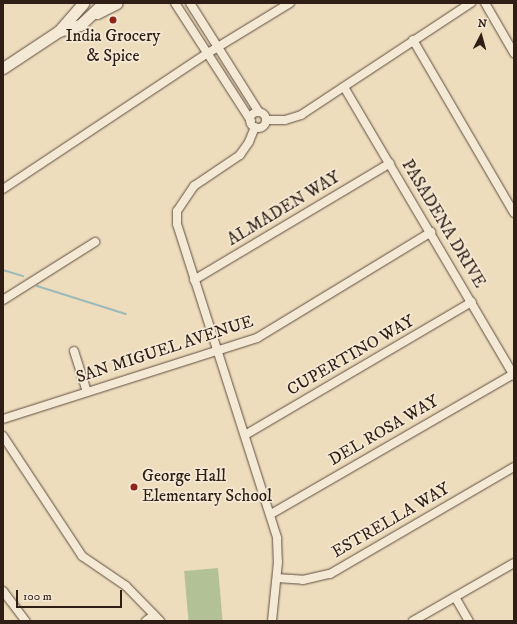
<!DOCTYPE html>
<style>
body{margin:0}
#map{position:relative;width:517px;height:624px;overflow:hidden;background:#eeddbd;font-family:"IM FELL DW Pica",serif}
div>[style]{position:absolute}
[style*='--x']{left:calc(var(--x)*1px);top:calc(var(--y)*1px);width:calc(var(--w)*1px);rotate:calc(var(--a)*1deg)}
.green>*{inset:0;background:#b3c296;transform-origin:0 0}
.stream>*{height:2px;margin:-1px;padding:0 1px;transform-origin:1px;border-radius:1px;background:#9cbab9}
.roads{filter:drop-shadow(0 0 1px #5f4e40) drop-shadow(0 0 1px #5f4e40)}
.minor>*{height:8px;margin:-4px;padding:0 4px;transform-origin:4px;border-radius:4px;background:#f4e9d4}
.minor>.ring{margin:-4px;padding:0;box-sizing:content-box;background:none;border:8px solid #f4e9d4;border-radius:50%}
.secondary>*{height:11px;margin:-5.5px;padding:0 5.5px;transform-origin:5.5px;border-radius:5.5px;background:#f4e9d4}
.dots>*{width:11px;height:11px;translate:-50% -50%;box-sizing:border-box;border:2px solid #f4e9d4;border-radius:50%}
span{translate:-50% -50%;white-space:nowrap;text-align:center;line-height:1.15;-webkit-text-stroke:3.5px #f4e9d4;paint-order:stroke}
.poi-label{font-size:17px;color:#2f1e16}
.left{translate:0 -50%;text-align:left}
.street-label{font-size:17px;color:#2f1e16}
.frame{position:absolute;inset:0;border:4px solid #2f1e16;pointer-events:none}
.north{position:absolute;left:461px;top:16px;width:40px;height:40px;-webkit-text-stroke:3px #f4e9d4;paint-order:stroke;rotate:6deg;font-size:11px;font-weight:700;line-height:16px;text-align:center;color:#2f1e16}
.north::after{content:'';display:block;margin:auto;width:14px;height:18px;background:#2f1e16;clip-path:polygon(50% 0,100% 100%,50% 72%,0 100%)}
.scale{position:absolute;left:16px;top:590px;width:106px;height:18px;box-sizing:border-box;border:2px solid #2f1e16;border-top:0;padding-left:5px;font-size:12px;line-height:14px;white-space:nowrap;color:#2f1e16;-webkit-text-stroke:3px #f4e9d4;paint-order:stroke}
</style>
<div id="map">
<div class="green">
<div style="left:218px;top:568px;width:53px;height:34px;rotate:85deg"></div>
</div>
<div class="stream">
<div style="--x:3;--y:270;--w:21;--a:17"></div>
<div style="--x:37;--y:286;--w:93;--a:17.5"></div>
</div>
<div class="roads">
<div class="minor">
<div style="--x:175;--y:3;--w:140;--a:57.2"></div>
<div style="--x:190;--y:3;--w:129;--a:57.7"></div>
<div style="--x:485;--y:3;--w:58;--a:59.9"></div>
<div style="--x:413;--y:40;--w:200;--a:59.7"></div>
<div style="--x:344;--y:87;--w:335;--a:59.5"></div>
<div class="ring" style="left:250px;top:112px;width:8px;height:8px"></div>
<div style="--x:266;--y:120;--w:19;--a:0"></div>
<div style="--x:285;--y:120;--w:17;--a:-17"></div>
<div style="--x:301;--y:115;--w:204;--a:-33.4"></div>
<div style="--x:255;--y:127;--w:16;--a:112"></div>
<div style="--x:249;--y:142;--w:16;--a:125"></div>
<div style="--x:240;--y:155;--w:55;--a:146"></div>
<div style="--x:194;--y:186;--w:30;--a:124"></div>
<div style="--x:177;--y:211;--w:13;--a:90"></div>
<div style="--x:177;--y:224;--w:330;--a:72.3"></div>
<div style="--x:277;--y:538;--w:24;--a:88"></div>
<div style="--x:278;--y:562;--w:59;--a:95.8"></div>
<div style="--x:3;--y:189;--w:246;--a:-33.6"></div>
<div style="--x:208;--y:53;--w:96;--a:-31.4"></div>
<div style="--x:194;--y:280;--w:228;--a:-30.8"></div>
<div style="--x:3;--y:300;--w:109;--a:-32.2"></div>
<div style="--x:74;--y:351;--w:43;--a:72.4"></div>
<div style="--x:3;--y:419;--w:267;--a:-17.7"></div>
<div style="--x:257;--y:338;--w:204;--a:-31.3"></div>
<div style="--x:245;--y:435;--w:263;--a:-30.4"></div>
<div style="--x:3;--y:436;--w:144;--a:56.6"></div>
<div style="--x:82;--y:556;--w:53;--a:34.3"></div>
<div style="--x:126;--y:586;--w:49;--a:45.8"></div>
<div style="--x:271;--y:514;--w:280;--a:-30"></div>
<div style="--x:277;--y:578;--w:26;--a:4"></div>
<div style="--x:303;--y:580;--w:28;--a:-13"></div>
<div style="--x:330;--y:574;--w:213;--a:-30.2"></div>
<div style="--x:3;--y:591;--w:38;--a:53"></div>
<div style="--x:455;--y:597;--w:28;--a:60"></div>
<div style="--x:146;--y:621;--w:10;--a:-37"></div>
<div style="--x:413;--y:621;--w:116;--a:-29.9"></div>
</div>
<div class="secondary">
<div style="--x:97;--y:13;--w:22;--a:-27"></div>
<div style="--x:59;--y:31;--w:37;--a:-49"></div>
<div style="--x:3;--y:68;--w:67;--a:-33.5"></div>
<div style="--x:59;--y:31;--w:22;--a:-16"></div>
<div style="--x:80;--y:25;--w:33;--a:-43"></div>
</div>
</div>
<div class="dots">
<div style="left:113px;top:20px;background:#8f2418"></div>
<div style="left:134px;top:487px;background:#8f2418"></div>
</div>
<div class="poi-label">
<span style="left:113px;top:47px">India Grocery<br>&amp; Spice</span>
<span class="left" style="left:142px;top:487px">George Hall<br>Elementary School</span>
</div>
<div class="street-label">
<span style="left:284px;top:209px;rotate:-31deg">ALMADEN WAY</span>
<span style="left:443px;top:224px;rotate:59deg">PASADENA DRIVE</span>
<span style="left:165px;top:350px;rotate:-18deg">SAN MIGUEL AVENUE</span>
<span style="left:351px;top:356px;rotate:-30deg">CUPERTINO WAY</span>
<span style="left:384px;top:431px;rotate:-30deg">DEL ROSA WAY</span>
<span style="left:391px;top:521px;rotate:-30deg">ESTRELLA WAY</span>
</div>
<div class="frame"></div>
<div class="north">N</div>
<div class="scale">100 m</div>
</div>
